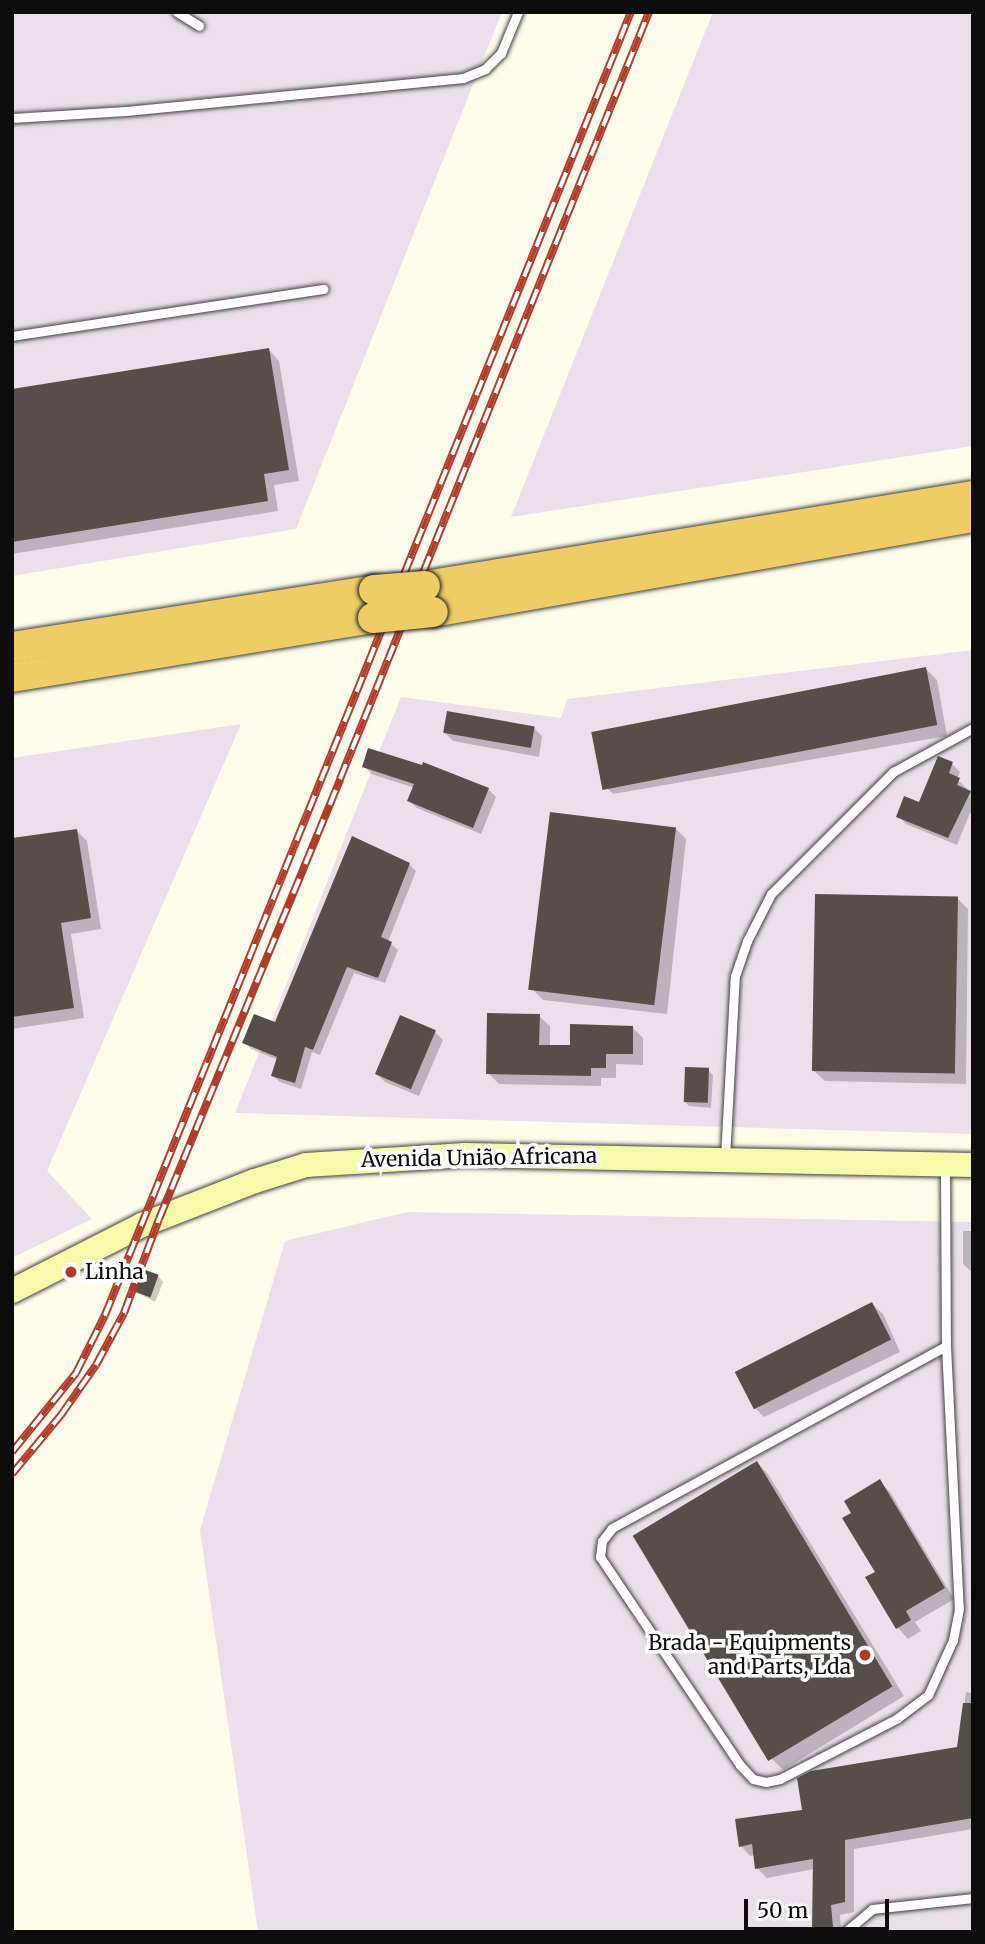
<!DOCTYPE html>
<meta charset="utf-8">
<style>
body{margin:0}
#map{position:relative;width:985px;height:1944px;overflow:hidden;background:#fefdec;font-family:Merriweather,serif}
div>[style]{position:absolute}
[style*='--x']{left:calc(var(--x)*1px);top:calc(var(--y)*1px);width:calc(var(--w)*1px);rotate:calc(var(--a)*1deg)}
.industrial>*{inset:0;background:#eae0ea}
.shadow>*{inset:0;background:#0003}
.building>*{inset:0;background:#544f49;transform-origin:0 0}
.roads{filter:drop-shadow(0 0 2px #3f3f3f) drop-shadow(0 0 2px #3f3f3f)}
.service>*{height:9px;margin:-4.5px;padding:0 4.5px;transform-origin:4.5px;border-radius:4.5px;background:#fff}
.secondary>*{height:24px;margin:-12px;padding:0 12px;transform-origin:12px;border-radius:12px;background:#f5faab}
.trunk>*{height:30px;margin:-15px;padding:0 15px;transform-origin:15px;border-radius:15px;background:#eecd64}
.rail>*{height:8px;margin-top:-4px;transform-origin:0;background:repeating-linear-gradient(90deg,#fff 0 16px,#b23d2d 0 32px);box-sizing:border-box;border-block:2px solid #b23d2d}
.bridges{filter:drop-shadow(0 0 2px #1d1d1d) drop-shadow(0 0 2px #1d1d1d)}
.trunk-bridge>*{height:30px;margin:-15px;padding:0 15px;transform-origin:15px;border-radius:15px;background:#eecd64}
.dots>*{width:19px;height:19px;translate:-50% -50%;box-sizing:border-box;border:4px solid #fff;border-radius:50%}
span{translate:-50% -50%;white-space:nowrap;text-align:center;line-height:1.15;-webkit-text-stroke:7px #fff;paint-order:stroke}
.street-label{font-size:21px;color:#0c0c0c}
.poi-label{font-size:21px;color:#0c0c0c}
.left{translate:0 -50%;text-align:left}
.right{translate:-100% -50%;text-align:right}
.frame{position:absolute;inset:0;border:14px solid #0c0c0c;pointer-events:none}
.scale{position:absolute;left:744px;top:1899px;width:145px;height:32px;box-sizing:border-box;border:4px solid #0c0c0c;border-top:0;padding-left:9px;font-size:21px;line-height:24px;white-space:nowrap;color:#0c0c0c;-webkit-text-stroke:5px #fff;paint-order:stroke}
</style>
<div id="map">
<div class="industrial">
<div style="clip-path:polygon(12px 12px,502px 12px,296px 529px,12px 576px)"></div>
<div style="clip-path:polygon(713px 12px,973px 12px,973px 446px,511px 517px)"></div>
<div style="clip-path:polygon(973px 650px,973px 1134px,235px 1113px,401px 697px,561px 718px,567px 699px)"></div>
<div style="clip-path:polygon(241px 724px,47px 1171px,92px 1219px,12px 1258px,12px 758px)"></div>
<div style="clip-path:polygon(407px 1212px,973px 1222px,973px 1932px,258px 1932px,200px 1530px,285px 1241px)"></div>
</div>
<div class="shadow">
<div style="clip-path:polygon(269px 350px,279px 361px,299px 481px,274px 485px,278px 511px,12px 554px,12px 391px)"></div>
<div style="clip-path:polygon(926px 669px,937px 680px,947px 736px,613px 794px,602px 783px)"></div>
<div style="clip-path:polygon(534px 728px,542px 736px,539px 757px,453px 741px,445px 733px)"></div>
<div style="clip-path:polygon(952px 764px,960px 772px,957px 779px,973px 795px,973px 813px,970px 813px,957px 845px,906px 824px,898px 816px,920px 805px)"></div>
<div style="clip-path:polygon(364px 766px,488px 789px,496px 797px,481px 834px,417px 808px,409px 801px,415px 788px,371px 774px)"></div>
<div style="clip-path:polygon(675px 828px,686px 839px,667px 1014px,543px 1000px,532px 989px)"></div>
<div style="clip-path:polygon(76px 830px,87px 841px,101px 929px,71px 934px,84px 1018px,12px 1029px,12px 840px)"></div>
<div style="clip-path:polygon(409px 864px,416px 871px,388px 942px,398px 950px,385px 983px,354px 973px,320px 1055px,312px 1052px,301px 1089px,280px 1082px,273px 1076px,278px 1060px,251px 1049px,245px 1043px,276px 1025px)"></div>
<div style="clip-path:polygon(957px 898px,968px 909px,966px 1084px,825px 1081px,814px 1071px)"></div>
<div style="clip-path:polygon(539px 1016px,550px 1026px,550px 1047px,572px 1047px,632px 1027px,643px 1038px,643px 1065px,616px 1064px,616px 1078px,601px 1078px,601px 1086px,499px 1084px,488px 1073px)"></div>
<div style="clip-path:polygon(435px 1032px,443px 1040px,419px 1096px,385px 1082px,377px 1074px)"></div>
<div style="clip-path:polygon(708px 1070px,713px 1075px,711px 1108px,689px 1106px,684px 1101px)"></div>
<div style="clip-path:polygon(963px 1231px,973px 1231px,973px 1273px,963px 1264px)"></div>
<div style="clip-path:polygon(158px 1276px,163px 1282px,155px 1302px,130px 1289px)"></div>
<div style="clip-path:polygon(872px 1304px,883px 1314px,900px 1352px,764px 1417px,753px 1406px)"></div>
<div style="clip-path:polygon(757px 1463px,768px 1474px,904px 1696px,783px 1770px,772px 1759px)"></div>
<div style="clip-path:polygon(879px 1482px,890px 1492px,954px 1599px,915px 1622px,921px 1631px,908px 1639px,898px 1628px,877px 1572px)"></div>
<div style="clip-path:polygon(966px 1692px,973px 1693px,973px 1829px,854px 1849px,854px 1912px,840px 1915px,841px 1932px,819px 1932px,813px 1926px,814px 1869px,767px 1878px,757px 1868px,755px 1855px,750px 1856px,741px 1846px,804px 1811px,959px 1748px)"></div>
</div>
<div class="building">
<div style="clip-path:polygon(269px 348px,289px 470px,264px 474px,268px 501px,12px 542px,12px 389px)"></div>
<div style="left:926px;top:667px;width:59px;height:341px;rotate:79deg"></div>
<div style="left:447px;top:711px;width:89px;height:22px;rotate:10deg"></div>
<div style="clip-path:polygon(368px 748px,422px 765px,423px 762px,489px 788px,473px 828px,407px 801px,414px 784px,362px 767px)"></div>
<div style="clip-path:polygon(938px 756px,953px 762px,949px 773px,960px 778px,957px 785px,971px 791px,948px 838px,896px 817px,904px 796px,919px 802px)"></div>
<div style="left:550px;top:812px;width:127px;height:179px;rotate:7deg"></div>
<div style="clip-path:polygon(77px 829px,91px 918px,61px 923px,74px 1008px,12px 1017px,12px 838px)"></div>
<div style="clip-path:polygon(352px 836px,410px 863px,381px 937px,392px 942px,378px 978px,347px 967px,313px 1050px,305px 1047px,295px 1083px,271px 1076px,277px 1057px,242px 1043px,254px 1014px,275px 1022px)"></div>
<div style="left:815px;top:894px;width:143px;height:177px;rotate:1deg"></div>
<div style="clip-path:polygon(487px 1013px,540px 1014px,539px 1045px,570px 1045px,570px 1024px,633px 1026px,633px 1054px,606px 1054px,606px 1068px,591px 1068px,591px 1076px,486px 1074px)"></div>
<div style="left:400px;top:1015px;width:39px;height:64px;rotate:23deg"></div>
<div style="left:685px;top:1067px;width:24px;height:35px;rotate:2deg"></div>
<div style="left:137px;top:1267px;width:23px;height:24px;rotate:20deg"></div>
<div style="left:872px;top:1302px;width:42px;height:154px;rotate:63deg"></div>
<div style="left:757px;top:1461px;width:263px;height:145px;rotate:59deg"></div>
<div style="clip-path:polygon(880px 1479px,945px 1588px,906px 1611px,911px 1620px,896px 1629px,865px 1577px,875px 1572px,842px 1518px,851px 1513px,844px 1501px)"></div>
<div style="clip-path:polygon(963px 1703px,973px 1703px,973px 1818px,845px 1840px,845px 1902px,831px 1905px,833px 1927px,812px 1927px,813px 1859px,755px 1869px,752px 1844px,739px 1847px,735px 1819px,802px 1810px,797px 1778px,811px 1771px,957px 1747px)"></div>
</div>
<div class="roads">
<div class="service">
<div style="--x:177;--y:12;--w:26;--a:32"></div>
<div style="--x:12;--y:118;--w:114;--a:-3.5"></div>
<div style="--x:126;--y:111;--w:339;--a:-5.6"></div>
<div style="--x:463;--y:78;--w:24;--a:-22"></div>
<div style="--x:485;--y:69;--w:23;--a:-45"></div>
<div style="--x:501;--y:53;--w:44;--a:-67.5"></div>
<div style="--x:12;--y:336;--w:315;--a:-8.6"></div>
<div style="--x:725;--y:1158;--w:182;--a:-86.9"></div>
<div style="--x:735;--y:976;--w:37;--a:-71"></div>
<div style="--x:747;--y:941;--w:53;--a:-62.9"></div>
<div style="--x:771;--y:894;--w:173;--a:-45"></div>
<div style="--x:893;--y:772;--w:91;--a:-28.8"></div>
<div style="--x:945;--y:1166;--w:180;--a:89.7"></div>
<div style="--x:946;--y:1346;--w:263;--a:87.2"></div>
<div style="--x:959;--y:1609;--w:32;--a:101"></div>
<div style="--x:953;--y:1640;--w:60;--a:114.4"></div>
<div style="--x:928;--y:1695;--w:38;--a:143"></div>
<div style="--x:898;--y:1718;--w:133;--a:152.7"></div>
<div style="--x:780;--y:1779;--w:14;--a:168"></div>
<div style="--x:766;--y:1782;--w:13;--a:-167"></div>
<div style="--x:753;--y:1779;--w:19;--a:-133"></div>
<div style="--x:740;--y:1765;--w:251;--a:-123.9"></div>
<div style="--x:600;--y:1557;--w:16;--a:-83"></div>
<div style="--x:602;--y:1541;--w:16;--a:-52"></div>
<div style="--x:612;--y:1528;--w:380;--a:-28.6"></div>
<div style="--x:845;--y:1932;--w:35;--a:-40"></div>
<div style="--x:872;--y:1909;--w:102;--a:-6.2"></div>
</div>
<div class="secondary">
<div style="--x:12;--y:1291;--w:146;--a:-26.9"></div>
<div style="--x:142;--y:1225;--w:121;--a:-21.3"></div>
<div style="--x:255;--y:1181;--w:53;--a:-17.4"></div>
<div style="--x:306;--y:1165;--w:159;--a:-3.6"></div>
<div style="--x:465;--y:1155;--w:508;--a:1.13"></div>
</div>
<div class="trunk">
<div style="--x:425;--y:586;--w:555;--a:-9.33"></div>
<div style="--x:433;--y:612;--w:548;--a:-9.98"></div>
<div style="--x:12;--y:647;--w:366;--a:-8.9"></div>
<div style="--x:12;--y:677;--w:366;--a:-9.3"></div>
</div>
</div>
<div class="rail">
<div style="--x:12;--y:1452;--w:102;--a:-51"></div>
<div style="--x:76;--y:1373;--w:65;--a:-63.4"></div>
<div style="--x:105;--y:1315;--w:1405;--a:-68.02"></div>
<div style="--x:12;--y:1474;--w:77;--a:-50.3"></div>
<div style="--x:61;--y:1415;--w:61;--a:-55"></div>
<div style="--x:96;--y:1365;--w:59;--a:-61.7"></div>
<div style="--x:124;--y:1313;--w:100;--a:-69.6"></div>
<div style="--x:159;--y:1219;--w:476;--a:-67.6"></div>
<div style="--x:340;--y:779;--w:827;--a:-68.06"></div>
</div>
<div class="bridges">
<div class="trunk-bridge">
<div style="--x:374;--y:590;--w:51;--a:-4.5"></div>
<div style="--x:373;--y:618;--w:60;--a:-5.7"></div>
</div>
</div>
<div class="dots">
<div style="left:71px;top:1272px;background:#b23d2d"></div>
<div style="left:865px;top:1655px;background:#b23d2d"></div>
</div>
<div class="street-label">
<span style="left:479px;top:1158px;rotate:-1deg">Avenida União Africana</span>
</div>
<div class="poi-label">
<span class="left" style="left:85px;top:1272px">Linha</span>
<span class="right" style="left:851px;top:1655px">Brada - Equipments<br>and Parts, Lda</span>
</div>
<div class="frame"></div>
<div class="scale">50 m</div>
</div>
